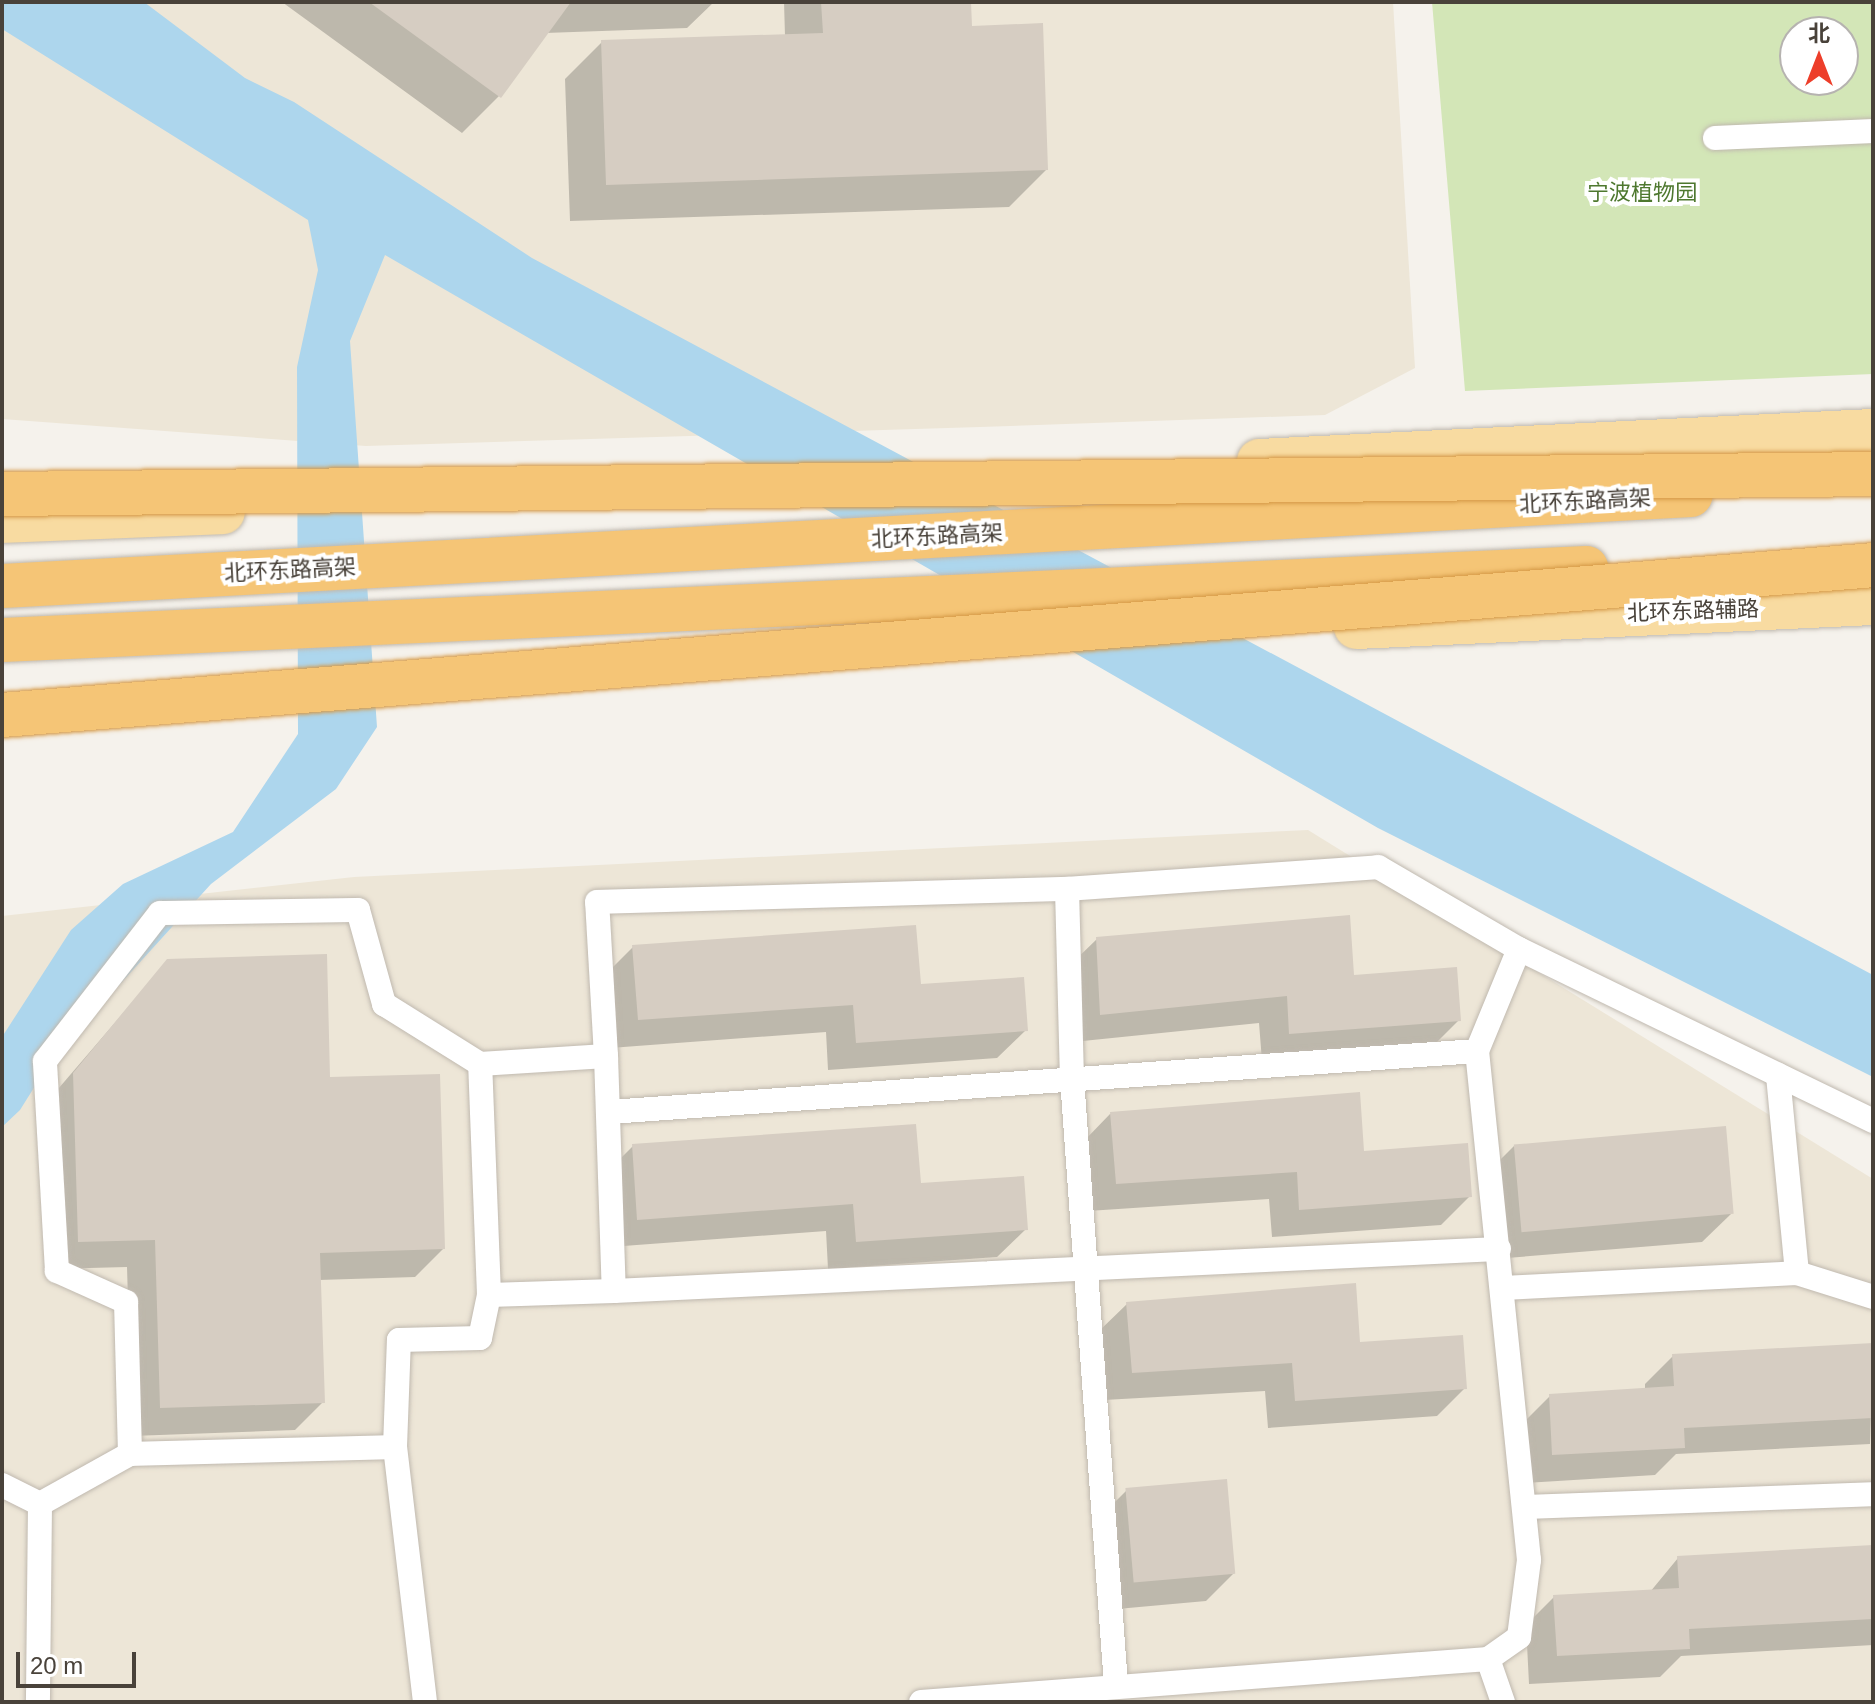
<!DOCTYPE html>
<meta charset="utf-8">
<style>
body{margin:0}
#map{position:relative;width:1875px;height:1704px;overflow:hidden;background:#f5f2ec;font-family:Arial,"Noto Sans SC",sans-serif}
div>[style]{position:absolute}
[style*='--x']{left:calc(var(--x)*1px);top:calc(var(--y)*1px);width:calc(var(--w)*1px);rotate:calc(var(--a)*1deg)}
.education>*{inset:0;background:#ede6d7}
.green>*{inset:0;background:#d3e6b7}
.water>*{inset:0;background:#add6ed}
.shadow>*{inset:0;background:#0003}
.building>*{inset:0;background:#d6cdc2;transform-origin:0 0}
.roads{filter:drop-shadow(0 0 2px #c0b9af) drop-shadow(0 0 2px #c0b9af)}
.lane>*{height:24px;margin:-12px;padding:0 12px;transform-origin:12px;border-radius:12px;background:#fff}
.primary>*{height:44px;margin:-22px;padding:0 22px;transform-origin:22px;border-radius:22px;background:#f8dba1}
.highway>*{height:44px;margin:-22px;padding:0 22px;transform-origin:22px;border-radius:22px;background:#f5c576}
.bridges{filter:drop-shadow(0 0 2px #d59946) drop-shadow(0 0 2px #d59946)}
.highway-bridge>*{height:44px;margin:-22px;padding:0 22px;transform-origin:22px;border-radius:22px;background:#f5c576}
span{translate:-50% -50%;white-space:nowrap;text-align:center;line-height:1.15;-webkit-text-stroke:8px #fff;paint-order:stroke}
.park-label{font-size:22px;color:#4e782f}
.street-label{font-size:22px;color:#49423a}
.frame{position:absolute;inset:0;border:4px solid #49423a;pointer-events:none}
.north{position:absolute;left:1779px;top:16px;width:80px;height:80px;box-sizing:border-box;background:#fff;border:2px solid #b6b3b0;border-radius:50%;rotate:0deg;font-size:22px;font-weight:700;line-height:32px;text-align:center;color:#49423a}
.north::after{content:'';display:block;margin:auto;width:28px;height:36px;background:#ed3e2a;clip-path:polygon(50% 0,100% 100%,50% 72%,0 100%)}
.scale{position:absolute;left:16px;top:1652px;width:120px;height:36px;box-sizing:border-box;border:4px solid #49423a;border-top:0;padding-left:10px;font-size:24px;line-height:28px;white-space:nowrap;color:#49423a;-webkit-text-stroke:6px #fff;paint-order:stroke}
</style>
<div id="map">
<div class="education">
<div style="clip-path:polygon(2px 2px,1393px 2px,1415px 368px,1325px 415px,980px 427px,366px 446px,2px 419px)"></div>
<div style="clip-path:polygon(1308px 830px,1873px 1179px,1873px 1702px,2px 1702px,2px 916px,354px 877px)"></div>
</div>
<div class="green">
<div style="clip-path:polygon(evenodd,1432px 2px,1873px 2px,1873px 374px,1465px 391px,1432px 2px,1795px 32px,1843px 32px,1843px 80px,1795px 80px,1795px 32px)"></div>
</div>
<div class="water">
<div style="clip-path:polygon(2px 2px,144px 2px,245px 78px,294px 102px,532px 258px,1873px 975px,1873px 1077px,1378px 828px,385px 255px,350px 341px,377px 727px,336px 789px,211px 884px,52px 1059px,20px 1110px,2px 1127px,2px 1037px,71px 930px,123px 884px,233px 832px,298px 734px,297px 367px,318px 270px,308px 220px,2px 29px)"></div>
</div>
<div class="shadow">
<div style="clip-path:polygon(282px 2px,714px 2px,687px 28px,545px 33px,499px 96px,462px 133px)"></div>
<div style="clip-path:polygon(784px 2px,969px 2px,970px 28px,1046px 170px,1009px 207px,570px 221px,565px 79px,602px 42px,785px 36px)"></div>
<div style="clip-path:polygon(1097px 939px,1352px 977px,1459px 1020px,1431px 1048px,1262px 1061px,1259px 1023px,1073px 1042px,1068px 967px)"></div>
<div style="clip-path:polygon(633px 947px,919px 986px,1026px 1030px,997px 1058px,828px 1070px,826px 1032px,610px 1048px,605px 975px)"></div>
<div style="clip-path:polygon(168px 961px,443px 1249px,415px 1277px,319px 1280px,323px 1402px,295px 1430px,132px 1436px,127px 1267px,51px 1269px,46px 1103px)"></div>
<div style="clip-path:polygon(1110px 1114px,1363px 1153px,1470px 1196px,1441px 1225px,1272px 1237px,1269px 1199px,1088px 1211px,1082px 1143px)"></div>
<div style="clip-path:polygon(1515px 1145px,1731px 1214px,1702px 1242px,1494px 1259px,1487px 1173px)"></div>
<div style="clip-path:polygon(633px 1146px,919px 1185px,1026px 1229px,997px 1257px,828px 1269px,826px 1231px,610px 1247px,605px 1174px)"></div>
<div style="clip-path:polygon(1127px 1304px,1465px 1388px,1437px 1416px,1268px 1428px,1265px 1391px,1104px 1400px,1098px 1332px)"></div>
<div style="clip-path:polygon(1873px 1345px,1870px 1444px,1676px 1454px,1655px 1475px,1525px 1483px,1522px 1424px,1550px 1396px,1645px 1390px,1645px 1384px,1673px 1356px)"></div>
<div style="clip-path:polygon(1126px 1491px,1234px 1573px,1206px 1601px,1106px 1610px,1098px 1519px)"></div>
<div style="clip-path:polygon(1873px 1547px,1873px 1645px,1681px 1656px,1660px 1677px,1529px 1684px,1526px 1625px,1554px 1597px,1650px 1592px,1678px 1558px)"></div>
</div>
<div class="building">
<div style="clip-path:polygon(369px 2px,571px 2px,501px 98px)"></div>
<div style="clip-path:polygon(821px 2px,971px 2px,972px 26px,1043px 23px,1048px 170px,606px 185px,601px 40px,823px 33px)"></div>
<div style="clip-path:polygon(1350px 915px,1354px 975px,1457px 967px,1461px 1021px,1289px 1034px,1287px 996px,1100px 1015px,1096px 937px)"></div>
<div style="clip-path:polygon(916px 925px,921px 984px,1024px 977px,1028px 1031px,856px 1043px,853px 1005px,638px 1020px,632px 945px)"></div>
<div style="clip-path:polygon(327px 954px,330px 1077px,440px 1074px,445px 1249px,320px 1253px,325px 1403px,160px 1408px,155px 1240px,78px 1242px,73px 1073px,167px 959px)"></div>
<div style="clip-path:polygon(1360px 1092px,1364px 1151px,1468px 1143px,1472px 1197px,1299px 1210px,1297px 1172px,1116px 1184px,1110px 1112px)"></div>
<div style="clip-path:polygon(916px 1124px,921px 1183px,1024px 1176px,1028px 1230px,856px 1242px,853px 1204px,637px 1220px,632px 1144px)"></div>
<div style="left:1726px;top:1126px;width:88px;height:213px;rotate:85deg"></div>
<div style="clip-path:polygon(1356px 1283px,1360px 1342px,1463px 1335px,1467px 1389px,1295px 1401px,1292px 1363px,1132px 1373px,1126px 1302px)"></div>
<div style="clip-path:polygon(1873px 1343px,1873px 1418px,1684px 1428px,1685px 1448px,1552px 1455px,1549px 1394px,1674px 1386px,1672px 1354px)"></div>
<div style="left:1227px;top:1479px;width:95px;height:102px;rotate:85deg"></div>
<div style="clip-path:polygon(1873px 1545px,1873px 1619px,1689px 1629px,1690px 1649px,1557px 1656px,1553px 1595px,1679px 1588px,1677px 1556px)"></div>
</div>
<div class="roads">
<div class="lane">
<div style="--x:1715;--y:138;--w:158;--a:-2.5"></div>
<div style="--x:1067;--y:889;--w:190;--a:88.5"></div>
<div style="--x:1072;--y:1079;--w:608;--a:85.85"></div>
<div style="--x:606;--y:1056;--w:235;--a:88.1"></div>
<div style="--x:614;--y:1291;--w:886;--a:-2.72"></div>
<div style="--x:609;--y:1112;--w:870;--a:-4.02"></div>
<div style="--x:1797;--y:1273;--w:80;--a:17.5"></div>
<div style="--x:1503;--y:1288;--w:294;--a:-2.9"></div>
<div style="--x:1797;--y:1273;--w:199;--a:-95.5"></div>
<div style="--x:489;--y:1295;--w:125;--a:-1.8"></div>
<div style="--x:130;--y:1454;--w:152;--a:-91.5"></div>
<div style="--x:126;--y:1302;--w:76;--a:-155.8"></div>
<div style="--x:57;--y:1271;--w:210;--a:-93.3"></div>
<div style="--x:45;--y:1061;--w:187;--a:-52.2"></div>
<div style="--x:160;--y:913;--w:198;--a:-0.9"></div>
<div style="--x:358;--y:910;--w:98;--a:74.5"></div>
<div style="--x:384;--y:1004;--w:113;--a:32"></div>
<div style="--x:2;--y:1485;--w:42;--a:26.6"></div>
<div style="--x:40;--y:1504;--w:198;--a:90.6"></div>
<div style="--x:40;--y:1504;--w:103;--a:-29.1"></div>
<div style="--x:130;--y:1454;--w:265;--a:-1.5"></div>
<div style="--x:1524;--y:1507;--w:349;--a:-2.1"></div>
<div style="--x:1488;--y:1659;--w:38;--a:-35"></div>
<div style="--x:1519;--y:1637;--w:78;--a:-82.6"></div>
<div style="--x:1529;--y:1560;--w:512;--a:-95.83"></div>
<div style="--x:1477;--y:1051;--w:110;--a:-67.6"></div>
<div style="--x:425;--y:1702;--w:257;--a:-96.7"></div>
<div style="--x:395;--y:1447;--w:107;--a:-87.9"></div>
<div style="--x:399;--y:1340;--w:81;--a:-1.4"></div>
<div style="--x:480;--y:1338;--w:44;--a:-78.2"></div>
<div style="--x:489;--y:1295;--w:231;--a:-92.2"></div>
<div style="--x:480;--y:1064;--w:126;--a:-3.6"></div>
<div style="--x:606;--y:1056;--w:154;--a:-93.3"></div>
<div style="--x:597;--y:902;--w:470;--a:-1.6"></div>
<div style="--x:1067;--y:889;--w:312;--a:-4"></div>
<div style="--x:1378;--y:867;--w:163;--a:30.2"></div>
<div style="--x:1519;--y:949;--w:394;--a:25.9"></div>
<div style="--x:921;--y:1702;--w:569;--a:-4.34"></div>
<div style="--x:1488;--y:1659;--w:46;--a:70.8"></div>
</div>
<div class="primary">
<div style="--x:1259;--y:461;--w:615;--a:-2.8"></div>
<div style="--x:2;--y:521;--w:221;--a:-2.3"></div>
<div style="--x:1356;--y:627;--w:518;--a:-2.66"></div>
</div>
<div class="highway">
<div style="--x:2;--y:586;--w:1691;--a:-3.08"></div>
<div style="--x:2;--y:640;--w:1586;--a:-2.6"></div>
</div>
</div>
<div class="bridges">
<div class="highway-bridge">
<div style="--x:2;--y:494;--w:1871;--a:-0.61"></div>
<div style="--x:2;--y:715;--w:1877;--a:-4.58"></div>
</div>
</div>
<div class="park-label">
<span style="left:1642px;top:193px">宁波植物园</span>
</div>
<div class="street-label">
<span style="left:1585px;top:501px;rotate:-3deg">北环东路高架</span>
<span style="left:937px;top:536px;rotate:-3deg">北环东路高架</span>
<span style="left:290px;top:570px;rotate:-3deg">北环东路高架</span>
<span style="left:1693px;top:611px;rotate:-2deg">北环东路辅路</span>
</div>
<div class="frame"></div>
<div class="north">北</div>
<div class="scale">20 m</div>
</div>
